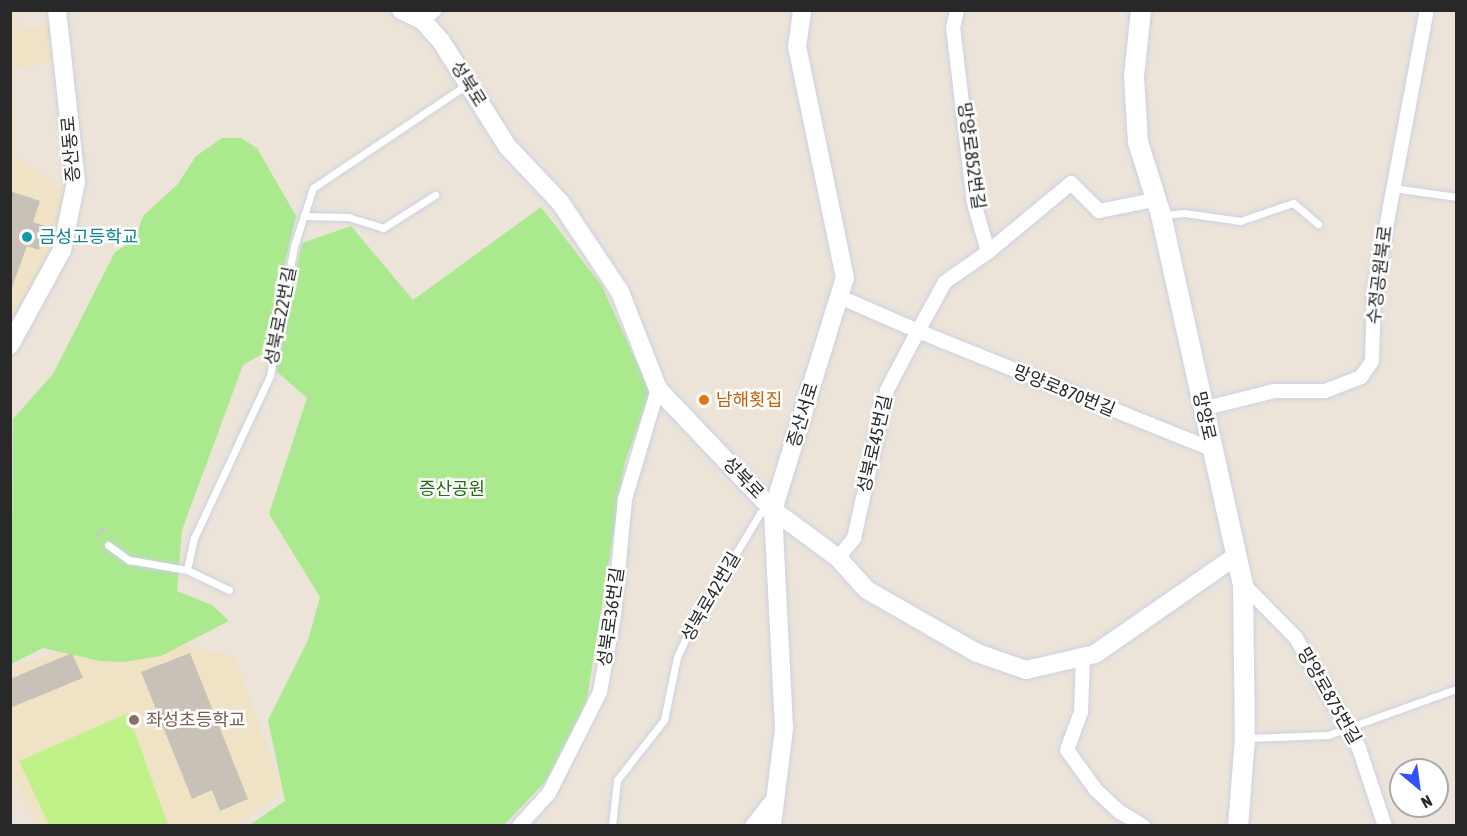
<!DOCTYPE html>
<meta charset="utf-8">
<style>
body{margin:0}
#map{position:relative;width:1467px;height:836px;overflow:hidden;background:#ece4d8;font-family:"Asap Condensed","Noto Sans KR",sans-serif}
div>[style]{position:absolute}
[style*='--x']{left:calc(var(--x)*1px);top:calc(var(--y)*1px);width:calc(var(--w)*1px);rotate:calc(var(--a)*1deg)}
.education>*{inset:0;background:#f0e3c5}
.green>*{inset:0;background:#aae98e}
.pitch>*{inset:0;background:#c1f189}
.building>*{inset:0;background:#c7c1b8}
.path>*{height:3px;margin-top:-1.5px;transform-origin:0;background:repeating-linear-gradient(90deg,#c7c7c7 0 4.5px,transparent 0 7.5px)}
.roads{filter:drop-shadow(0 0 2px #cdd0e3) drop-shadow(0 0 2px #cdd0e3)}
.service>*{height:7px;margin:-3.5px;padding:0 3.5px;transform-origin:3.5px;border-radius:3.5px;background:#fff}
.minor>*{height:14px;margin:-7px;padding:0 7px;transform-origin:7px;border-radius:7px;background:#fff}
.tertiary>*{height:18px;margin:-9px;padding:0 9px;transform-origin:9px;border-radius:9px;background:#fff}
.secondary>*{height:20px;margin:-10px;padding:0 10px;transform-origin:10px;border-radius:10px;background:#fff}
.dots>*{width:16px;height:16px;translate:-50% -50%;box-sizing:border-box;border:3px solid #fff;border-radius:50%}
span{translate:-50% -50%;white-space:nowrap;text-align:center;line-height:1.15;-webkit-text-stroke:5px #fff;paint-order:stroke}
.street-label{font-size:18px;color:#282828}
.culture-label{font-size:18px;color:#0d838f}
.left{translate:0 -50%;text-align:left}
.food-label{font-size:18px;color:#c56008}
.park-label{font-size:18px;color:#226a13}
.education-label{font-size:18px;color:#785e54}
.frame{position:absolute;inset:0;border:12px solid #282828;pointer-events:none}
.north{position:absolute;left:1389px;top:758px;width:60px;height:60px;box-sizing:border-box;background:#fff;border:2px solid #a9a9a9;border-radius:50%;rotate:151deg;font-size:16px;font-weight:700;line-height:24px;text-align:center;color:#282828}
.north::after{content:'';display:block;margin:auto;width:21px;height:27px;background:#3251ff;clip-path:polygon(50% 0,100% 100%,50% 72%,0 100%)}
</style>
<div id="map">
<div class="education">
<div style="clip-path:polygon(18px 10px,18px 31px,50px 24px,52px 60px,12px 71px,17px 158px,67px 191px,55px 252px,11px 337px,10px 11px)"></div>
<div style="clip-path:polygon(167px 641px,235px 656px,283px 792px,234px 825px,36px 825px,11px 772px,11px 668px,81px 644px)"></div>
</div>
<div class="green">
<div style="clip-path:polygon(222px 138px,241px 138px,257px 148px,296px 216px,264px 353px,243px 365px,182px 530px,177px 591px,212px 605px,229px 621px,161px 656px,123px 662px,100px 661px,43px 648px,11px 664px,13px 419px,53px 374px,115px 252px,133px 241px,144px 215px,178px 184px,196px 156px)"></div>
<div style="clip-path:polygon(541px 207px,602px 286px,651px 394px,625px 461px,586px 705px,547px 780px,504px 825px,248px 826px,285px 801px,268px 720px,308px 640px,320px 597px,269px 514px,307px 398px,275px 370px,302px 243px,351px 226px,413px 300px)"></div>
</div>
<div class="pitch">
<div style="clip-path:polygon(128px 713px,168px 825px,49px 825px,19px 761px)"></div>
</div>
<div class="building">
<div style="clip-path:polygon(10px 191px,40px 201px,33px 222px,48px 227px,39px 250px,27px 246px,12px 287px)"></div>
<div style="clip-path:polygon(72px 653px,83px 678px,10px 708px,10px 679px)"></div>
<div style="clip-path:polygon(190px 653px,248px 799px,220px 811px,212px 790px,192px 799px,141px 672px)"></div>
</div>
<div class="path">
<div style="--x:96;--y:537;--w:11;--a:-56"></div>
<div style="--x:102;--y:528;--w:7;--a:34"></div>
</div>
<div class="roads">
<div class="service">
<div style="--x:1393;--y:188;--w:64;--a:8.1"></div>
<div style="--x:1164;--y:215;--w:20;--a:-6"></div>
<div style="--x:1184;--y:213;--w:57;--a:8.1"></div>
<div style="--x:1240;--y:221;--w:56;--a:-18.8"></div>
<div style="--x:1293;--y:203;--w:33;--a:40"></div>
<div style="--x:304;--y:216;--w:44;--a:1.3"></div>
<div style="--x:348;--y:217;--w:37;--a:17"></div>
<div style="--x:383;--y:228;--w:62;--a:-32.4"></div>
<div style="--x:108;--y:545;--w:26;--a:36"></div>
<div style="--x:129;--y:560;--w:59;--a:9.8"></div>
<div style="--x:229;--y:590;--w:47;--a:-154.5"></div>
<div style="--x:187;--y:570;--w:33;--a:-78"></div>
<div style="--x:194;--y:538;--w:179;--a:-64.9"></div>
<div style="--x:270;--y:376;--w:132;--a:-79.5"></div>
<div style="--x:294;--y:246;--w:61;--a:-71.9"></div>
<div style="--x:313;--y:188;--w:187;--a:-33.9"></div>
<div style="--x:1248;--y:738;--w:80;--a:-2.1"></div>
<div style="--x:1328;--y:735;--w:136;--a:-19.8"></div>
<div style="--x:612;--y:826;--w:46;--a:-83.8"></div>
<div style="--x:617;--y:780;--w:76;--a:-51.9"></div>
<div style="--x:664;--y:720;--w:64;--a:-78.3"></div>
<div style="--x:677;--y:657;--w:26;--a:-65"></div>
<div style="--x:688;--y:633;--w:140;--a:-59"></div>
<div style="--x:760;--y:513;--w:10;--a:-11"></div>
</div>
<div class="minor">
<div style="--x:422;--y:20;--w:16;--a:-38"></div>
<div style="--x:988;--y:252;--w:108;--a:-39.7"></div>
<div style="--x:1071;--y:183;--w:40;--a:45"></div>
<div style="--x:1099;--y:211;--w:55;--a:-11.5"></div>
<div style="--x:840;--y:297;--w:85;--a:23.6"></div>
<div style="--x:918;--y:331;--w:56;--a:-61.1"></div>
<div style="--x:945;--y:282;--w:52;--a:-34.9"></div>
<div style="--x:988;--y:252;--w:51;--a:-105.9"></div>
<div style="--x:974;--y:203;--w:176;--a:-96.8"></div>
<div style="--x:953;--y:28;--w:18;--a:-77"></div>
<div style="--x:1202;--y:409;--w:74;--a:-14"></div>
<div style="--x:1274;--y:391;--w:51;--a:0"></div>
<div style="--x:1325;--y:391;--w:39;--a:-21"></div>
<div style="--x:1361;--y:377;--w:19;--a:-55"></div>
<div style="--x:1372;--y:361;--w:69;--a:-88.3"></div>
<div style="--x:1374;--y:292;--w:287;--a:-79.4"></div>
<div style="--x:838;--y:558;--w:26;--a:-51"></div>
<div style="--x:854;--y:538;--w:152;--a:-77.4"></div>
<div style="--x:887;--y:390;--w:67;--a:-62.3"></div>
<div style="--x:918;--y:331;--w:316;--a:21.9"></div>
<div style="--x:1243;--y:584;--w:76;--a:45.5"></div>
<div style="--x:1296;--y:638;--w:127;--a:60.2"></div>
<div style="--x:1359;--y:748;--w:82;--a:71.6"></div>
<div style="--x:1083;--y:658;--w:54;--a:92.1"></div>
<div style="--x:1081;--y:712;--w:40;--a:110.2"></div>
<div style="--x:1067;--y:750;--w:49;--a:54.1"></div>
<div style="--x:1096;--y:790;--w:33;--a:43"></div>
<div style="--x:1120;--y:812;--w:27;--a:31"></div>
<div style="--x:519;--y:826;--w:45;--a:-47.7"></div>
<div style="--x:549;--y:793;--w:113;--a:-63.2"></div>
<div style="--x:600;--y:692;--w:78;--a:-79.7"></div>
<div style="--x:614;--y:615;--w:117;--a:-84.6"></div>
<div style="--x:625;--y:499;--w:115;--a:-73.3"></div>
<div style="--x:752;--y:826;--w:37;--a:-52"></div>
</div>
<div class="tertiary">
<div style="--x:401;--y:10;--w:23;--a:25"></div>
<div style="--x:422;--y:20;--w:28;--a:48"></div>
<div style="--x:441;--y:41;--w:124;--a:57.8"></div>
<div style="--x:507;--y:146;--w:77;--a:46.6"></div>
<div style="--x:560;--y:202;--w:108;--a:56.3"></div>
<div style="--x:620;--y:292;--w:104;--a:68.6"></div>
<div style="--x:658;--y:389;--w:167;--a:46.5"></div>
<div style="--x:773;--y:510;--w:81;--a:36.4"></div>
<div style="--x:838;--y:558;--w:43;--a:47.8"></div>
<div style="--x:867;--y:590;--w:127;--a:29.8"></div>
<div style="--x:977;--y:653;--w:52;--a:19.1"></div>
<div style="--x:1026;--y:670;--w:71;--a:-13.1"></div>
<div style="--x:1095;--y:654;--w:172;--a:-34.8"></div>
<div style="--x:10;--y:345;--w:108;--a:-61.3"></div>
<div style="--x:62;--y:250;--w:69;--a:-78.4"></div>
<div style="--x:76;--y:182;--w:173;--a:-96.3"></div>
<div style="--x:772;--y:826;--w:99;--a:-83"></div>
<div style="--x:784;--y:728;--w:218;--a:-92.9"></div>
<div style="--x:773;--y:510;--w:243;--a:-72.8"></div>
<div style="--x:845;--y:278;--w:236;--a:-101.7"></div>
<div style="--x:797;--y:47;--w:37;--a:-82"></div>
</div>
<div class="secondary">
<div style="--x:1141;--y:10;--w:67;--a:96"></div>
<div style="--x:1134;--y:77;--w:65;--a:86.5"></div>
<div style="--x:1138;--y:142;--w:77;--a:72.5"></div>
<div style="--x:1161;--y:215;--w:378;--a:77.5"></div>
<div style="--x:1243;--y:584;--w:154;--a:89.3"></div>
<div style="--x:1245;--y:738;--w:88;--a:94.5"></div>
</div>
</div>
<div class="dots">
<div style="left:27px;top:237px;background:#0f9aa8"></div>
<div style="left:704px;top:400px;background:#e8710a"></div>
<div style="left:134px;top:720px;background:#8d6e63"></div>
</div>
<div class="street-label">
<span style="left:468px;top:84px;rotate:58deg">성북로</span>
<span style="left:71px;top:149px;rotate:-95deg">증산동로</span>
<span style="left:971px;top:156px;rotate:82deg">망양로852번길</span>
<span style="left:1380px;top:275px;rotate:-83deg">수정공원북로</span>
<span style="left:281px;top:316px;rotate:-79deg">성북로22번길</span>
<span style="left:1064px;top:391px;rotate:22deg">망양로870번길</span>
<span style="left:803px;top:415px;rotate:-73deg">증산서로</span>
<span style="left:1204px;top:416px;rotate:77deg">망양로</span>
<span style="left:875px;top:444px;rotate:-77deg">성북로45번길</span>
<span style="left:743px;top:478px;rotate:46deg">성북로</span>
<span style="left:711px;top:597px;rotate:-60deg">성북로42번길</span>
<span style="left:611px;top:617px;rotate:-82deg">성북로36번길</span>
<span style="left:1329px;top:696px;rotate:60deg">망양로875번길</span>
</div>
<div class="culture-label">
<span class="left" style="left:39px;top:237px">금성고등학교</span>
</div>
<div class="food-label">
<span class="left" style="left:716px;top:400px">남해횟집</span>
</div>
<div class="park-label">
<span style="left:452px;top:489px">증산공원</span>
</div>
<div class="education-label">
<span class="left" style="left:146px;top:720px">좌성초등학교</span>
</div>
<div class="frame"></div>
<div class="north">N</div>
</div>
